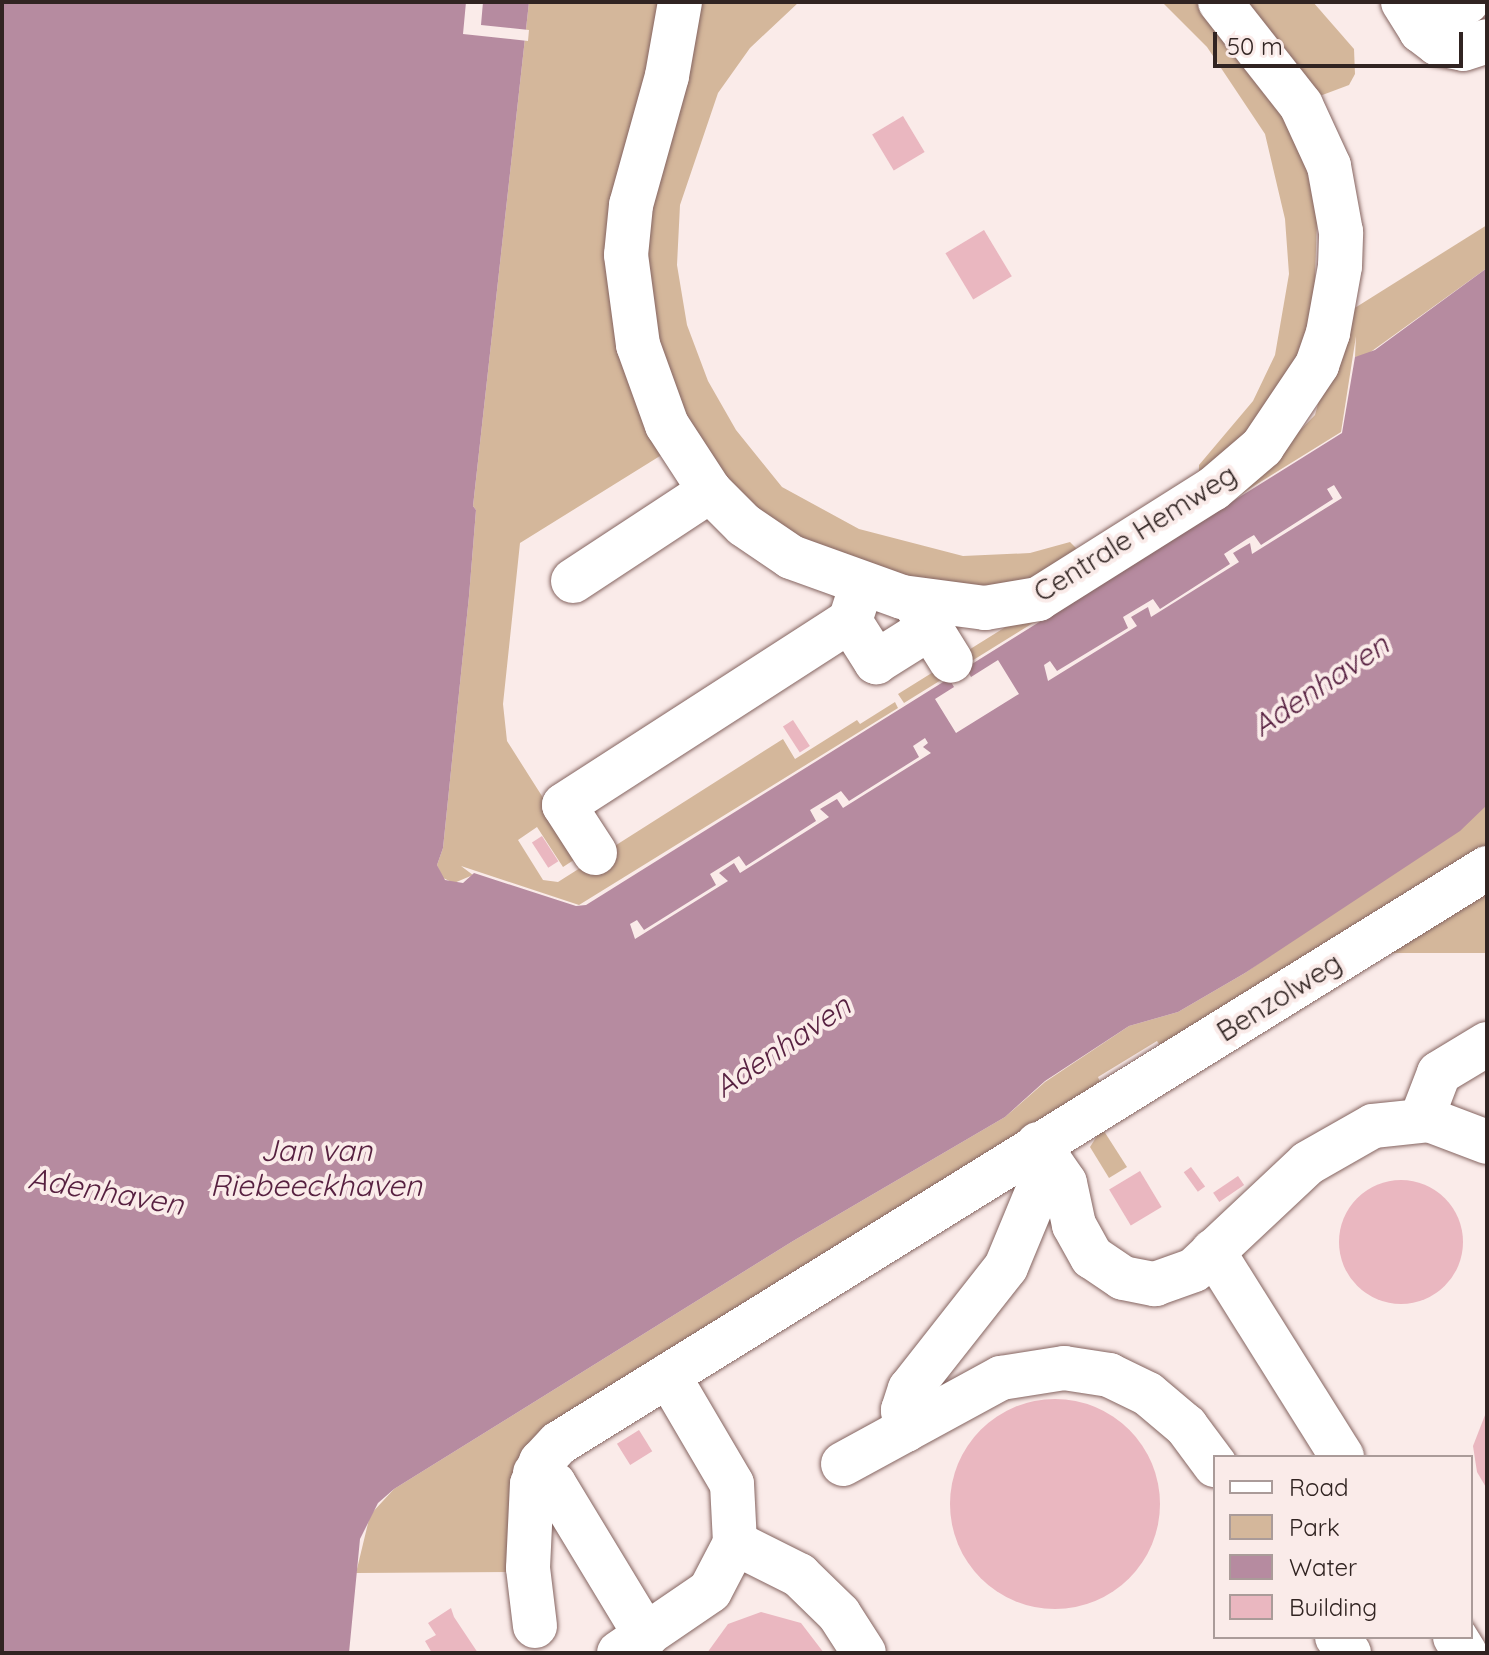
<!DOCTYPE html>
<style>
body{margin:0}
#map{position:relative;width:1489px;height:1655px;overflow:hidden;background:#faebe9;font-family:Quicksand,sans-serif}
div>[style]{position:absolute}
[style*='--x']{left:calc(var(--x)*1px);top:calc(var(--y)*1px);width:calc(var(--w)*1px);rotate:calc(var(--a)*1deg)}
.green>*{inset:0;background:#d4b79b;transform-origin:0 0}
.water>*{inset:0;background:#b68ba0}
.pier>*{inset:0;background:#faebe9}
.building>*{inset:0;background:#eab7c0;transform-origin:0 0}
.round{border-radius:50%}
.roads{filter:drop-shadow(0 0 2px #856561) drop-shadow(0 0 2px #856561)}
.minor>*{height:44px;margin:-22px;padding:0 22px;transform-origin:22px;border-radius:22px;background:#fff}
span{translate:-50% -50%;white-space:nowrap;text-align:center;line-height:1.15;-webkit-text-stroke:8px #faebe9;paint-order:stroke}
.street-label{font-size:28px;color:#312422}
.water-label{font-size:30px;color:#572040;font-style:italic}
.frame{position:absolute;inset:0;border:4px solid #312422;pointer-events:none}
.legend{position:absolute;left:1213px;top:1455px;width:260px;height:184px;box-sizing:border-box;background:#faebe9;border:2px solid #aa9b99;margin:0;padding:10px 14px;list-style:none;font-size:24px;color:#312422}
.legend li{display:flex;align-items:center;gap:16px;height:40px}
.legend b{width:40px;border:2px solid #aa9b99}
.scale{position:absolute;left:1213px;top:32px;width:250px;height:36px;box-sizing:border-box;border:4px solid #312422;border-top:0;padding-left:10px;font-size:24px;line-height:28px;white-space:nowrap;color:#312422;-webkit-text-stroke:6px #faebe9;paint-order:stroke}
</style>
<div id="map">
<div class="green">
<div style="clip-path:polygon(529px 2px,671px 2px,634px 155px,668px 451px,520px 543px,503px 704px,507px 741px,580px 856px,563px 867px,537px 827px,518px 840px,543px 880px,558px 882px,783px 739px,795px 759px,857px 720px,860px 724px,895px 702px,898px 708px,579px 905px,461px 866px,473px 875px,454px 883px,443px 878px,437px 865px,443px 848px,469px 596px,476px 510px,473px 506px)"></div>
<div style="clip-path:polygon(691px 2px,799px 2px,750px 48px,718px 93px,680px 205px,677px 265px,687px 325px,708px 381px,736px 430px,782px 487px,859px 529px,963px 556px,1030px 553px,1070px 542px,1076px 548px,1074px 557px,993px 596px,817px 557px,702px 465px,635px 282px)"></div>
<div style="clip-path:polygon(1162px 2px,1204px 2px,1242px 42px,1304px 156px,1317px 221px,1314px 306px,1298px 359px,1268px 417px,1199px 473px,1199px 465px,1253px 401px,1275px 355px,1289px 274px,1285px 219px,1265px 134px,1207px 47px)"></div>
<div style="clip-path:polygon(1231px 2px,1313px 2px,1354px 49px,1355px 74px,1349px 85px,1317px 97px)"></div>
<div style="clip-path:polygon(1487px 225px,1487px 268px,1365px 356px,1355px 357px,1356px 336px,1341px 432px,904px 703px,898px 694px,1267px 464px,1315px 415px,1342px 316px)"></div>
<div style="clip-path:polygon(1487px 805px,1487px 849px,1391px 909px,1387px 904px,1379px 909px,1376px 905px,1324px 937px,1330px 946px,1163px 1050px,1157px 1041px,1098px 1077px,1102px 1086px,545px 1436px,511px 1572px,356px 1573px,370px 1515px,394px 1489px,793px 1241px,1005px 1117px,1045px 1082px,1129px 1026px,1178px 1012px,1245px 973px)"></div>
<div style="left:1487px;top:887px;width:66px;height:443px;rotate:90deg"></div>
<div style="clip-path:polygon(1102px 1128px,1127px 1167px,1109px 1178px,1090px 1147px)"></div>
</div>
<div class="water">
<div style="clip-path:polygon(2px 2px,529px 2px,473px 506px,476px 510px,469px 596px,443px 848px,437px 865px,445px 880px,463px 883px,474px 873px,576px 906px,586px 905px,1342px 433px,1355px 357px,1375px 350px,1487px 268px,1487px 805px,1460px 831px,1245px 973px,1178px 1012px,1129px 1026px,1045px 1081px,1005px 1117px,793px 1241px,394px 1489px,378px 1503px,360px 1539px,349px 1653px,2px 1653px)"></div>
</div>
<div class="pier">
<div style="clip-path:polygon(466px 2px,483px 2px,481px 25px,529px 30px,528px 41px,463px 34px)"></div>
<div style="clip-path:polygon(1334px 485px,1342px 498px,1252px 554px,1250px 543px,1233px 553px,1239px 562px,1151px 617px,1148px 607px,1131px 617px,1137px 626px,1048px 681px,1044px 665px,1050px 661px,1057px 671px,1128px 628px,1123px 617px,1153px 599px,1160px 609px,1230px 564px,1224px 554px,1247px 539px,1254px 535px,1261px 545px,1333px 499px,1327px 489px)"></div>
<div style="clip-path:polygon(998px 660px,1019px 694px,956px 733px,935px 699px,954px 687px,947px 675px,964px 664px,971px 677px)"></div>
<div style="clip-path:polygon(925px 738px,928px 743px,923px 747px,931px 753px,843px 808px,837px 799px,820px 809px,829px 817px,740px 873px,734px 863px,719px 873px,728px 881px,635px 939px,630px 924px,637px 920px,644px 930px,716px 885px,710px 874px,739px 856px,746px 866px,816px 821px,810px 810px,841px 791px,849px 801px,919px 757px,913px 746px)"></div>
</div>
<div class="building">
<div style="left:903px;top:116px;width:42px;height:36px;rotate:59deg"></div>
<div style="left:984px;top:230px;width:54px;height:45px;rotate:59deg"></div>
<div style="left:793px;top:720px;width:31px;height:12px;rotate:57deg"></div>
<div style="left:542px;top:836px;width:30px;height:12px;rotate:57deg"></div>
<div style="left:1191px;top:1167px;width:24px;height:9px;rotate:54deg"></div>
<div style="left:1140px;top:1171px;width:42px;height:36px;rotate:59deg"></div>
<div style="left:1238px;top:1176px;width:11px;height:30px;rotate:56deg"></div>
<div class="round" style="left:1339px;top:1180px;width:124px;height:124px"></div>
<div class="round" style="left:950px;top:1399px;width:210px;height:210px"></div>
<div style="clip-path:polygon(1487px 1410px,1487px 1489px,1477px 1472px,1473px 1446px)"></div>
<div style="left:639px;top:1430px;width:25px;height:26px;rotate:58deg"></div>
<div style="clip-path:polygon(451px 1608px,454px 1617px,478px 1653px,432px 1653px,425px 1641px,436px 1635px,428px 1623px)"></div>
<div style="clip-path:polygon(761px 1612px,801px 1623px,824px 1653px,707px 1653px,728px 1624px)"></div>
</div>
<div class="roads">
<div class="minor">
<div style="--x:680;--y:2;--w:75;--a:100"></div>
<div style="--x:667;--y:76;--w:134;--a:105.6"></div>
<div style="--x:631;--y:205;--w:50;--a:95.7"></div>
<div style="--x:626;--y:255;--w:91;--a:82.4"></div>
<div style="--x:638;--y:345;--w:85;--a:70.1"></div>
<div style="--x:667;--y:425;--w:79;--a:56.9"></div>
<div style="--x:710;--y:491;--w:48;--a:45"></div>
<div style="--x:744;--y:525;--w:57;--a:34.2"></div>
<div style="--x:791;--y:557;--w:118;--a:19.8"></div>
<div style="--x:902;--y:597;--w:84;--a:7.5"></div>
<div style="--x:985;--y:608;--w:54;--a:-9.6"></div>
<div style="--x:1038;--y:599;--w:207;--a:-32.2"></div>
<div style="--x:1213;--y:489;--w:65;--a:-40.6"></div>
<div style="--x:1262;--y:447;--w:99;--a:-56.1"></div>
<div style="--x:1317;--y:365;--w:34;--a:-71"></div>
<div style="--x:1328;--y:333;--w:68;--a:-79.8"></div>
<div style="--x:1340;--y:266;--w:34;--a:-88"></div>
<div style="--x:1341;--y:232;--w:67;--a:-100.3"></div>
<div style="--x:1329;--y:166;--w:67;--a:-114.7"></div>
<div style="--x:1301;--y:105;--w:131;--a:-128.2"></div>
<div style="--x:1403;--y:2;--w:34;--a:58"></div>
<div style="--x:1421;--y:31;--w:21;--a:37"></div>
<div style="--x:1438;--y:44;--w:25;--a:11"></div>
<div style="--x:1463;--y:49;--w:25;--a:-18"></div>
<div style="--x:1421;--y:31;--w:54;--a:-32.2"></div>
<div style="--x:573;--y:581;--w:164;--a:-33.3"></div>
<div style="--x:919;--y:602;--w:6;--a:99"></div>
<div style="--x:918;--y:608;--w:62;--a:58.1"></div>
<div style="--x:850;--y:621;--w:49;--a:57.6"></div>
<div style="--x:876;--y:662;--w:64;--a:-32.2"></div>
<div style="--x:595;--y:853;--w:57;--a:-122.9"></div>
<div style="--x:564;--y:805;--w:340;--a:-32.8"></div>
<div style="--x:850;--y:621;--w:38;--a:-72"></div>
<div style="--x:1421;--y:1120;--w:50;--a:-69"></div>
<div style="--x:1439;--y:1073;--w:56;--a:-31.1"></div>
<div style="--x:1038;--y:1144;--w:47;--a:55.3"></div>
<div style="--x:1065;--y:1183;--w:43;--a:77.9"></div>
<div style="--x:1074;--y:1225;--w:37;--a:61"></div>
<div style="--x:1092;--y:1257;--w:37;--a:34"></div>
<div style="--x:1123;--y:1278;--w:33;--a:11"></div>
<div style="--x:1155;--y:1284;--w:41;--a:-19.7"></div>
<div style="--x:1194;--y:1270;--w:156;--a:-43.2"></div>
<div style="--x:1308;--y:1163;--w:75;--a:-29.6"></div>
<div style="--x:1373;--y:1126;--w:56;--a:-6.1"></div>
<div style="--x:1429;--y:1120;--w:62;--a:20.8"></div>
<div style="--x:1213;--y:1251;--w:243;--a:57.9"></div>
<div style="--x:906;--y:1430;--w:20;--a:-99"></div>
<div style="--x:903;--y:1410;--w:22;--a:-72"></div>
<div style="--x:910;--y:1389;--w:155;--a:-51.8"></div>
<div style="--x:1006;--y:1267;--w:115;--a:-67.5"></div>
<div style="--x:843;--y:1464;--w:180;--a:-28.6"></div>
<div style="--x:1001;--y:1378;--w:64;--a:-9"></div>
<div style="--x:1064;--y:1368;--w:46;--a:8.8"></div>
<div style="--x:1109;--y:1375;--w:43;--a:26"></div>
<div style="--x:1148;--y:1394;--w:50;--a:40.1"></div>
<div style="--x:1186;--y:1426;--w:49;--a:53.4"></div>
<div style="--x:535;--y:1473;--w:22;--a:30"></div>
<div style="--x:554;--y:1484;--w:178;--a:58.8"></div>
<div style="--x:735;--y:1543;--w:72;--a:26.6"></div>
<div style="--x:799;--y:1575;--w:56;--a:44.3"></div>
<div style="--x:839;--y:1614;--w:46;--a:57.3"></div>
<div style="--x:535;--y:1626;--w:58;--a:-96.9"></div>
<div style="--x:528;--y:1568;--w:84;--a:-87.3"></div>
<div style="--x:532;--y:1484;--w:24;--a:-68"></div>
<div style="--x:541;--y:1462;--w:26;--a:-47"></div>
<div style="--x:559;--y:1443;--w:1092;--a:-31.78"></div>
<div style="--x:1337;--y:1637;--w:20;--a:53"></div>
<div style="--x:1455;--y:1637;--w:19;--a:58"></div>
<div style="--x:619;--y:1653;--w:110;--a:-34.3"></div>
<div style="--x:710;--y:1591;--w:54;--a:-62.5"></div>
<div style="--x:735;--y:1543;--w:59;--a:-92.9"></div>
<div style="--x:732;--y:1484;--w:126;--a:-120.4"></div>
</div>
</div>
<div class="street-label">
<span style="left:1135px;top:533px;rotate:-32deg">Centrale Hemweg</span>
<span style="left:1279px;top:997px;rotate:-32deg">Benzolweg</span>
</div>
<div class="water-label">
<span style="left:1320px;top:685px;rotate:-34deg">Adenhaven</span>
<span style="left:782px;top:1046px;rotate:-34deg">Adenhaven</span>
<span style="left:316px;top:1167px">Jan van<br>Riebeeckhaven</span>
<span style="left:106px;top:1191px;rotate:10deg">Adenhaven</span>
</div>
<div class="frame"></div>
<ul class="legend">
<li><b style="height:10px;background:#fff"></b>Road</li>
<li><b style="height:22px;background:#d4b79b"></b>Park</li>
<li><b style="height:22px;background:#b68ba0"></b>Water</li>
<li><b style="height:22px;background:#eab7c0"></b>Building</li>
</ul>
<div class="scale">50 m</div>
</div>
